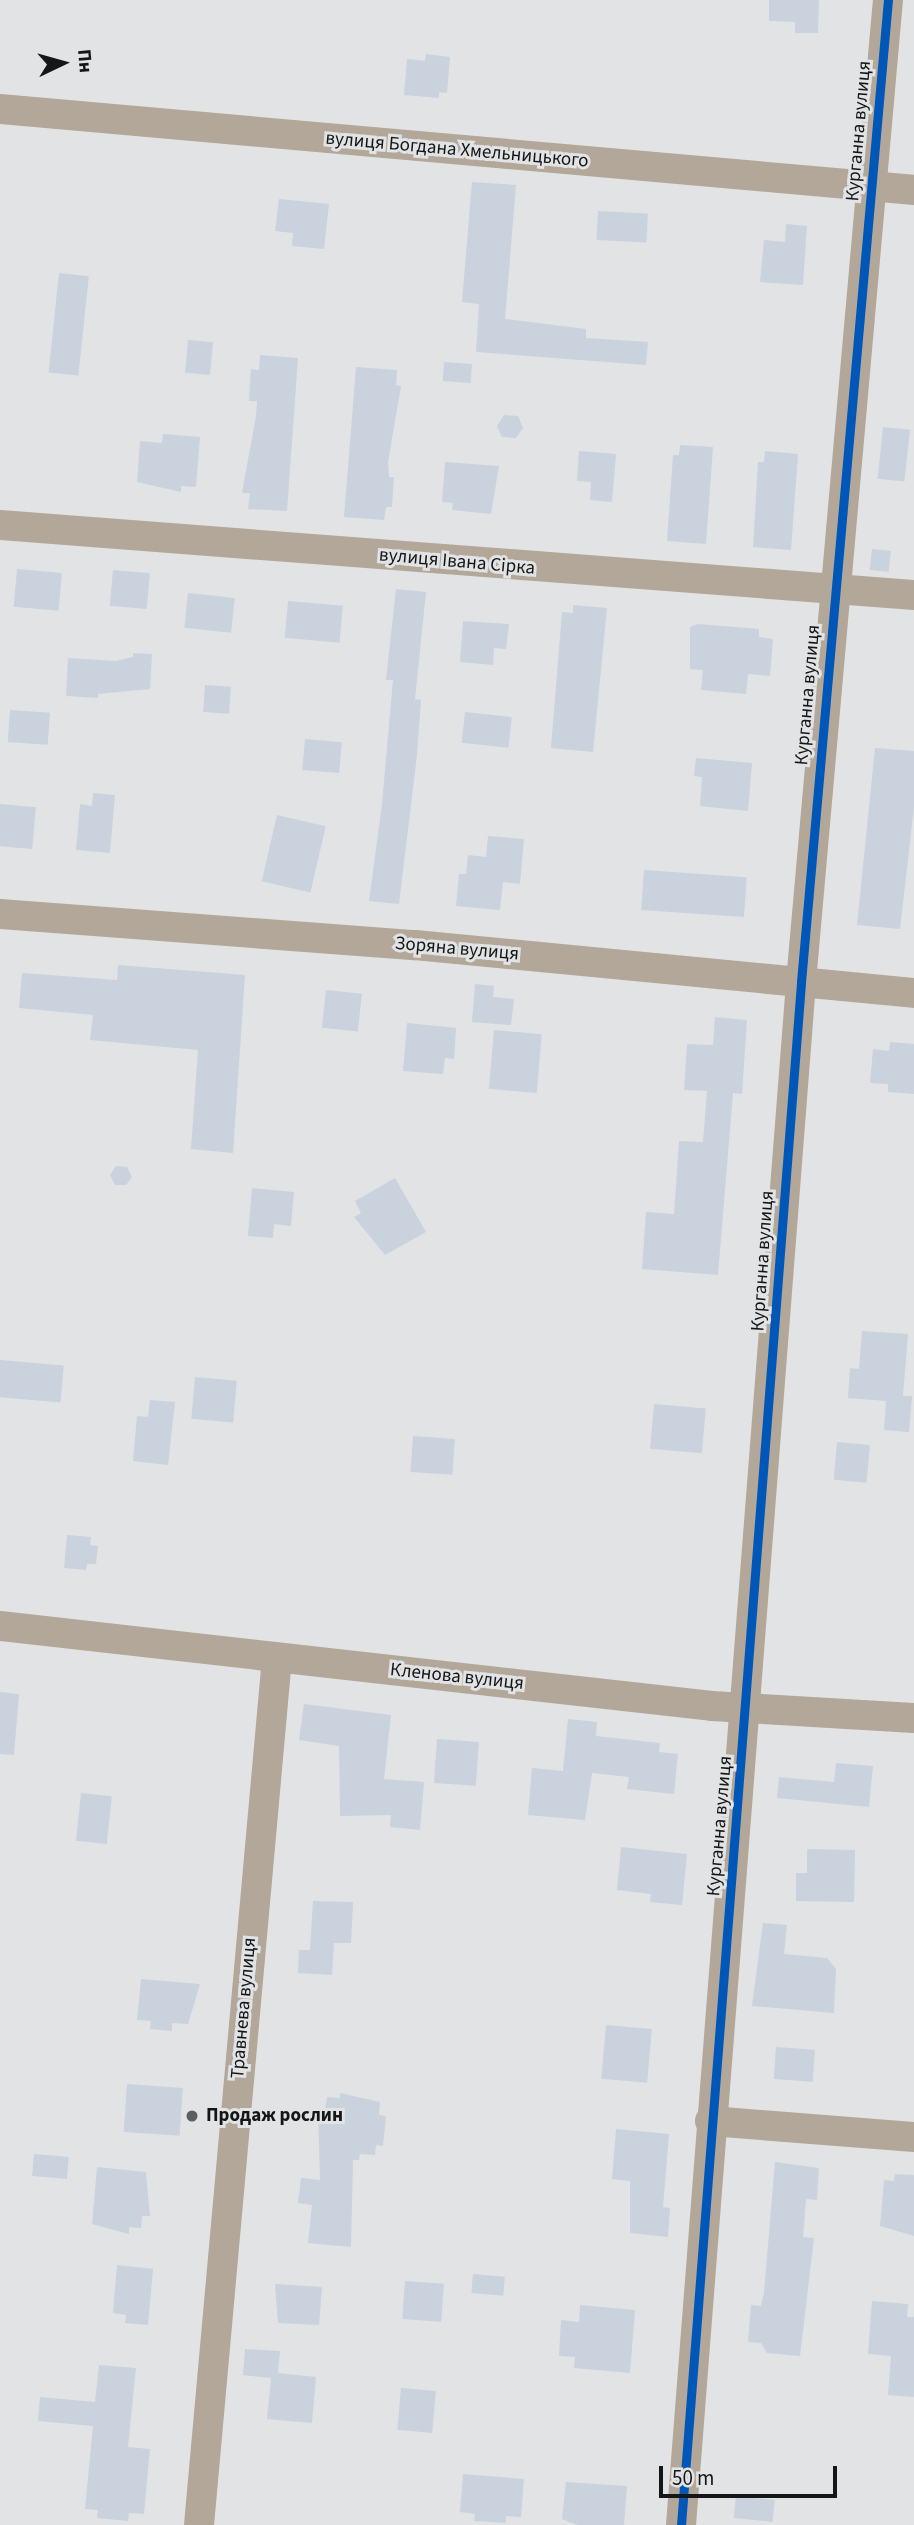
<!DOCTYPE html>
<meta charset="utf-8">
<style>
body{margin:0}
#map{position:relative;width:914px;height:2525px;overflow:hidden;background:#e2e3e4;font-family:"Source Sans 3",sans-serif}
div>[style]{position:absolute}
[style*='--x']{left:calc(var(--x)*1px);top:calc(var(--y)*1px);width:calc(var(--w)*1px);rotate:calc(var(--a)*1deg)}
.building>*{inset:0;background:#cad2de;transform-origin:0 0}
.minor>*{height:30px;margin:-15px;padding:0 15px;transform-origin:15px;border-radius:15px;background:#b2a799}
.cycleway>*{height:9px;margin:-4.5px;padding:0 4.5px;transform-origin:4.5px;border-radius:4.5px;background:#0057b8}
.dots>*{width:19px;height:19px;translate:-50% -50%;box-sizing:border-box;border:4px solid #e1e3e5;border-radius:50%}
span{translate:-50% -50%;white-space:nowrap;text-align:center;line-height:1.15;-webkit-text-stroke:6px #e1e3e5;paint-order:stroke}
.street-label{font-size:19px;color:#151617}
.poi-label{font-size:19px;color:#151617;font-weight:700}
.left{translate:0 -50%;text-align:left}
.north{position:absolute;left:28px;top:28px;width:70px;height:70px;-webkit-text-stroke:5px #e1e3e5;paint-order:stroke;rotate:85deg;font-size:19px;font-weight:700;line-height:28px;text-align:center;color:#151617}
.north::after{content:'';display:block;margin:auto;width:24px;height:32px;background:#151617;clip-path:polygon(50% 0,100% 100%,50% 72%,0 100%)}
.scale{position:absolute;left:659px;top:2466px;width:178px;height:32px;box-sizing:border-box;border:4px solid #151617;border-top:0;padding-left:9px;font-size:21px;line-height:24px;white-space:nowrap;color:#151617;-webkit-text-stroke:5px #e1e3e5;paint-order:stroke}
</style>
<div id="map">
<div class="building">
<div style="clip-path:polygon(769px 0,819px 0,818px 33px,795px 33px,795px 22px,769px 21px)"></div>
<div style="clip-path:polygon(426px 54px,450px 57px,447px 93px,439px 92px,439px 98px,404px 95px,407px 59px,425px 61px)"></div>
<div style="clip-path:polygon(472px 182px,516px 185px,505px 319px,586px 329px,586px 338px,648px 342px,646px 365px,476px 352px,479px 304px,462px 302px)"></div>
<div style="clip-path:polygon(279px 199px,329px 204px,324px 249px,292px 246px,293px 233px,275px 231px)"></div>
<div style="left:598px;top:211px;width:50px;height:29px;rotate:3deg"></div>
<div style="clip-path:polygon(786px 224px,807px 226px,803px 285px,760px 282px,764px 240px,785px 242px)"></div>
<div style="left:59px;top:273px;width:30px;height:100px;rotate:6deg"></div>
<div style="left:188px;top:340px;width:25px;height:33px;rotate:5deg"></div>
<div style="clip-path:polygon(260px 355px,298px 358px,287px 511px,248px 509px,250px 493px,242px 493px,256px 416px,257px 401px,249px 401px,251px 369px,259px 370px)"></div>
<div style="left:444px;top:362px;width:28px;height:19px;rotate:4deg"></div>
<div style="clip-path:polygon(356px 367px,397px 370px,396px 385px,401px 386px,388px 462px,389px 477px,394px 477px,392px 507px,386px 507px,384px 520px,344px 517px)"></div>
<div style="clip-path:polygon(504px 415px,518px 416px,523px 428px,516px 438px,502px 437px,497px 426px)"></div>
<div style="left:883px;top:427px;width:27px;height:52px;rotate:6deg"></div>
<div style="clip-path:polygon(163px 434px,200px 437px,196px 487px,181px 486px,181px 492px,137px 482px,140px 441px,162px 443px)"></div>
<div style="clip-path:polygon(680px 445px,713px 447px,706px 544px,667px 541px,673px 455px,679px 455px)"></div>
<div style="clip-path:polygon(579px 451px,616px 454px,612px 502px,590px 500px,591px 482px,577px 481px)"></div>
<div style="clip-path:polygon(765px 451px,798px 454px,791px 550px,753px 547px,758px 462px,764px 462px)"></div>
<div style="clip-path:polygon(445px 462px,499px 466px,491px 514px,452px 510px,453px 503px,442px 502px)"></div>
<div style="left:872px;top:549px;width:19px;height:21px;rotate:6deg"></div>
<div style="left:17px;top:569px;width:45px;height:38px;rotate:5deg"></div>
<div style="left:113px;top:570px;width:37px;height:36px;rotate:5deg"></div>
<div style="clip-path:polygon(396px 589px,426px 592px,415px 699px,421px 700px,417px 755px,399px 904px,369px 901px,382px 804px,393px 680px,386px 680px)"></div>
<div style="left:188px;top:593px;width:47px;height:35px;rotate:6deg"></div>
<div style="left:288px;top:601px;width:55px;height:37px;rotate:5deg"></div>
<div style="clip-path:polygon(573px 605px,607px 608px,593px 752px,551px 748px,562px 612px,573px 613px)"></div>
<div style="clip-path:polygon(463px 621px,509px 624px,506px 649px,494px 648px,493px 665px,460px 662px)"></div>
<div style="clip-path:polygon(698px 624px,759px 629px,759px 637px,773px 639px,770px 676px,748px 674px,746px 694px,701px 690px,703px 670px,690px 669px,690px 627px)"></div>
<div style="clip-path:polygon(133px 653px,152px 654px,150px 689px,98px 694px,98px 698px,66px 696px,68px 658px,116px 661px,133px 657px)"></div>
<div style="left:205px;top:685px;width:26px;height:27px;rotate:4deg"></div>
<div style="left:10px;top:710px;width:40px;height:32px;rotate:4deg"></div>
<div style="left:465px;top:712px;width:47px;height:31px;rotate:6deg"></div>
<div style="left:305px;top:739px;width:37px;height:31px;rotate:5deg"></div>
<div style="clip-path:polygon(875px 748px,914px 751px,914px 807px,900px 929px,857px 925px)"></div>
<div style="clip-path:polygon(696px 758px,752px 763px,748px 811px,700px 806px,702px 777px,694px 776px)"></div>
<div style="clip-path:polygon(93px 793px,115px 795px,110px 853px,76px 850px,80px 804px,92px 806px)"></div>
<div style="left:0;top:804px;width:36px;height:42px;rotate:5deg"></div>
<div style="left:277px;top:815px;width:50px;height:68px;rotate:13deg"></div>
<div style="clip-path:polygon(488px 836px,524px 839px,520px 884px,503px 882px,500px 910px,456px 906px,459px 874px,466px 874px,468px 855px,486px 857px)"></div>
<div style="left:644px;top:870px;width:103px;height:40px;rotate:4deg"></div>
<div style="clip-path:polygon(118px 965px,245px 975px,233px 1153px,191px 1149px,198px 1050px,90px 1040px,93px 1015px,19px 1008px,22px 973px,117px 980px)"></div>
<div style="clip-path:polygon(475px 984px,494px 986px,493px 997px,514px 999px,511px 1025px,472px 1022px)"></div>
<div style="left:326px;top:990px;width:36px;height:38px;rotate:6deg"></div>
<div style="clip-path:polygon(715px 1017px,747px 1020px,742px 1094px,733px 1093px,718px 1275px,642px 1269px,646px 1212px,674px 1214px,679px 1141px,703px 1142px,707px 1091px,684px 1090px,687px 1044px,713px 1045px)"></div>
<div style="clip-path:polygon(407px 1023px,456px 1028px,454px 1059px,445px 1058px,443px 1074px,403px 1071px)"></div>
<div style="left:494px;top:1030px;width:48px;height:59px;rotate:5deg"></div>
<div style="clip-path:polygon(890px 1042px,914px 1044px,914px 1094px,888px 1092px,888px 1084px,870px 1083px,873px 1049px,889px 1051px)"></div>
<div style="clip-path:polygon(116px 1166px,127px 1167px,132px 1177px,126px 1185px,115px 1185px,110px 1175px)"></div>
<div style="clip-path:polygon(395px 1178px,426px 1232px,385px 1255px,354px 1217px,361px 1213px,355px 1201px)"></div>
<div style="clip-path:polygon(252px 1188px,294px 1192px,291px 1226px,274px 1224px,273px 1238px,248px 1236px)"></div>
<div style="clip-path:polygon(862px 1331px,908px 1334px,903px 1396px,912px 1396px,909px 1432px,884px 1430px,886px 1401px,848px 1398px,850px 1368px,859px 1369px)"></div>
<div style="left:0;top:1360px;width:64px;height:37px;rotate:5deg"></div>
<div style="left:195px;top:1377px;width:42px;height:42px;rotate:5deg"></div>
<div style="clip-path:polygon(150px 1400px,175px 1402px,168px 1465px,133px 1461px,137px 1416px,148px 1417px)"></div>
<div style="left:654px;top:1404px;width:52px;height:45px;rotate:5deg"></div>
<div style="left:413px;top:1436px;width:42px;height:36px;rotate:4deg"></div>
<div style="left:837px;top:1442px;width:33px;height:38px;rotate:5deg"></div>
<div style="clip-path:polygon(67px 1535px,91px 1537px,90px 1545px,98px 1546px,96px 1564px,87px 1564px,86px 1570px,64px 1568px)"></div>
<div style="clip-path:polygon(0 1692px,19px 1694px,14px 1755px,0 1754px)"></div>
<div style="clip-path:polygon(304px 1704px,391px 1715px,384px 1779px,424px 1782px,420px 1830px,390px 1827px,391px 1815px,340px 1816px,339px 1746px,299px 1740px)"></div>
<div style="clip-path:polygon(568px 1719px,597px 1722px,596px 1736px,660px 1743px,659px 1752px,678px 1754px,674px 1794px,627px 1789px,629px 1777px,592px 1773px,585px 1820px,528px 1815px,532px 1768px,563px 1771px)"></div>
<div style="left:437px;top:1739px;width:42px;height:44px;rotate:4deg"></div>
<div style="clip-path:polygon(836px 1763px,873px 1766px,869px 1807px,777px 1798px,779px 1777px,834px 1782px)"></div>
<div style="left:81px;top:1793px;width:31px;height:48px;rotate:6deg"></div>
<div style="clip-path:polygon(621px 1847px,687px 1854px,682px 1905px,650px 1902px,651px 1894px,617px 1890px)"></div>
<div style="clip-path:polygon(807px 1849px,855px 1850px,854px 1902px,796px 1901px,796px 1873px,807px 1873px)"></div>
<div style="clip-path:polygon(313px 1901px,353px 1902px,351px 1943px,334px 1943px,332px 1975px,298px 1973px,299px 1950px,310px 1950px)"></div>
<div style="clip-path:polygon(763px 1923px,787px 1925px,784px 1954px,827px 1958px,836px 1969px,834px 2013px,752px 2006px)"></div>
<div style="clip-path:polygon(141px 1979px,200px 1984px,188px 2024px,172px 2023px,172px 2031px,150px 2029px,151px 2021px,137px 2020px)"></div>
<div style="left:606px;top:2025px;width:46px;height:54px;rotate:5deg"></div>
<div style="left:776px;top:2047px;width:39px;height:32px;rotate:4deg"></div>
<div style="left:127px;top:2084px;width:56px;height:48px;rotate:4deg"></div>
<div style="clip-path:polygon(340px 2093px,380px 2102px,379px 2115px,386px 2116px,383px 2146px,376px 2145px,375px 2155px,360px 2154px,359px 2160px,353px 2160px,351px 2247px,308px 2243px,312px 2205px,298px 2203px,301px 2178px,320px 2180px,318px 2109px,325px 2110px,327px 2097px,340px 2098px)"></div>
<div style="clip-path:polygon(616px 2129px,669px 2134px,663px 2207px,670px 2208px,668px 2237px,630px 2233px,630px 2181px,612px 2179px)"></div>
<div style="left:34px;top:2154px;width:35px;height:22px;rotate:5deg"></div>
<div style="clip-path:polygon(775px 2162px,819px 2168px,817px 2200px,806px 2199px,803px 2237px,814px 2238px,800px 2356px,767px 2353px,761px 2343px,748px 2342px,751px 2305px,761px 2306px,764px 2293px)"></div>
<div style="clip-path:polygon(97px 2167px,146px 2172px,150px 2216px,142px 2216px,141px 2228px,129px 2227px,129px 2234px,92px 2224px)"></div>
<div style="clip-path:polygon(895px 2174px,914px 2175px,914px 2236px,880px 2226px,884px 2180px,894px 2181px)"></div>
<div style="clip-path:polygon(117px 2265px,153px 2269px,148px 2325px,125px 2323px,126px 2315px,113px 2313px)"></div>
<div style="left:473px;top:2274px;width:32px;height:19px;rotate:5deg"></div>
<div style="left:405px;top:2281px;width:39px;height:38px;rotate:4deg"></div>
<div style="clip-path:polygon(275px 2284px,322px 2287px,319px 2325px,278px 2323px)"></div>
<div style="clip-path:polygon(872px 2301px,908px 2304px,907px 2317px,914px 2317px,914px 2397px,888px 2395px,891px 2356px,868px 2354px)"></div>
<div style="clip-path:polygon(580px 2305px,635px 2310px,630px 2373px,574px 2368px,575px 2357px,559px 2356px,561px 2320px,579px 2322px)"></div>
<div style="clip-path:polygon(245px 2349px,280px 2351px,278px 2373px,316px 2377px,312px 2423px,267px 2419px,271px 2378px,243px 2375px)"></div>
<div style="clip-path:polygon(99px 2365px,136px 2368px,128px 2447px,150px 2449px,144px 2514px,129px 2513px,128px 2521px,97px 2518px,98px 2510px,85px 2509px,93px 2426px,38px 2421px,40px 2397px,95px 2402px)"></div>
<div style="left:401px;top:2388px;width:35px;height:42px;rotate:5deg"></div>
<div style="clip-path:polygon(463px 2474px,524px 2479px,521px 2517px,506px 2516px,506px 2523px,474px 2521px,475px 2514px,460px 2512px)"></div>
<div style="clip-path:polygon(566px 2482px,627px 2486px,624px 2525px,577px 2525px,562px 2519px)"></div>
<div style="left:736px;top:2496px;width:39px;height:22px;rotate:6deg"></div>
</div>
<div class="minor">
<div style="--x:0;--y:109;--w:918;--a:5.06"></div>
<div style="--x:0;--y:525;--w:917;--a:4.38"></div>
<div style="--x:0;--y:914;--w:416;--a:4.3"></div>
<div style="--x:415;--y:945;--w:501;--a:5.49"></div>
<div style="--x:0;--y:1626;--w:716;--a:6.41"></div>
<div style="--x:712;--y:1706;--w:202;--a:3.4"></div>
<div style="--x:710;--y:2121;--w:205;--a:4.5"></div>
<div style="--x:199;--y:2525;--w:871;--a:-84.86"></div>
<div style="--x:681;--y:2525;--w:1548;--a:-85.55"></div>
<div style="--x:801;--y:982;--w:986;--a:-84.94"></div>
</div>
<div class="cycleway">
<div style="--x:681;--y:2525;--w:1548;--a:-85.55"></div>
<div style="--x:801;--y:982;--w:986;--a:-84.94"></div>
</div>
<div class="dots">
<div style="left:192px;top:2116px;background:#5d5e5f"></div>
</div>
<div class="street-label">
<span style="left:859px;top:131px;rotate:-85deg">Курганна вулиця</span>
<span style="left:457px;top:150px;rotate:5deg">вулиця Богдана Хмельницького</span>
<span style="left:457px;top:562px;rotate:5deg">вулиця Івана Сірка</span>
<span style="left:808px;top:695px;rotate:-85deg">Курганна вулиця</span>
<span style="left:457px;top:949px;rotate:5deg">Зоряна вулиця</span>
<span style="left:763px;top:1261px;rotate:-86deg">Курганна вулиця</span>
<span style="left:457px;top:1677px;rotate:6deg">Кленова вулиця</span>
<span style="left:720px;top:1826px;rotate:-85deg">Курганна вулиця</span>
<span style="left:244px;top:2008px;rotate:-85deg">Травнева вулиця</span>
</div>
<div class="poi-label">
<span class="left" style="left:206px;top:2116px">Продаж рослин</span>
</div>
<div class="north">Пн</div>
<div class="scale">50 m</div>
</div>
